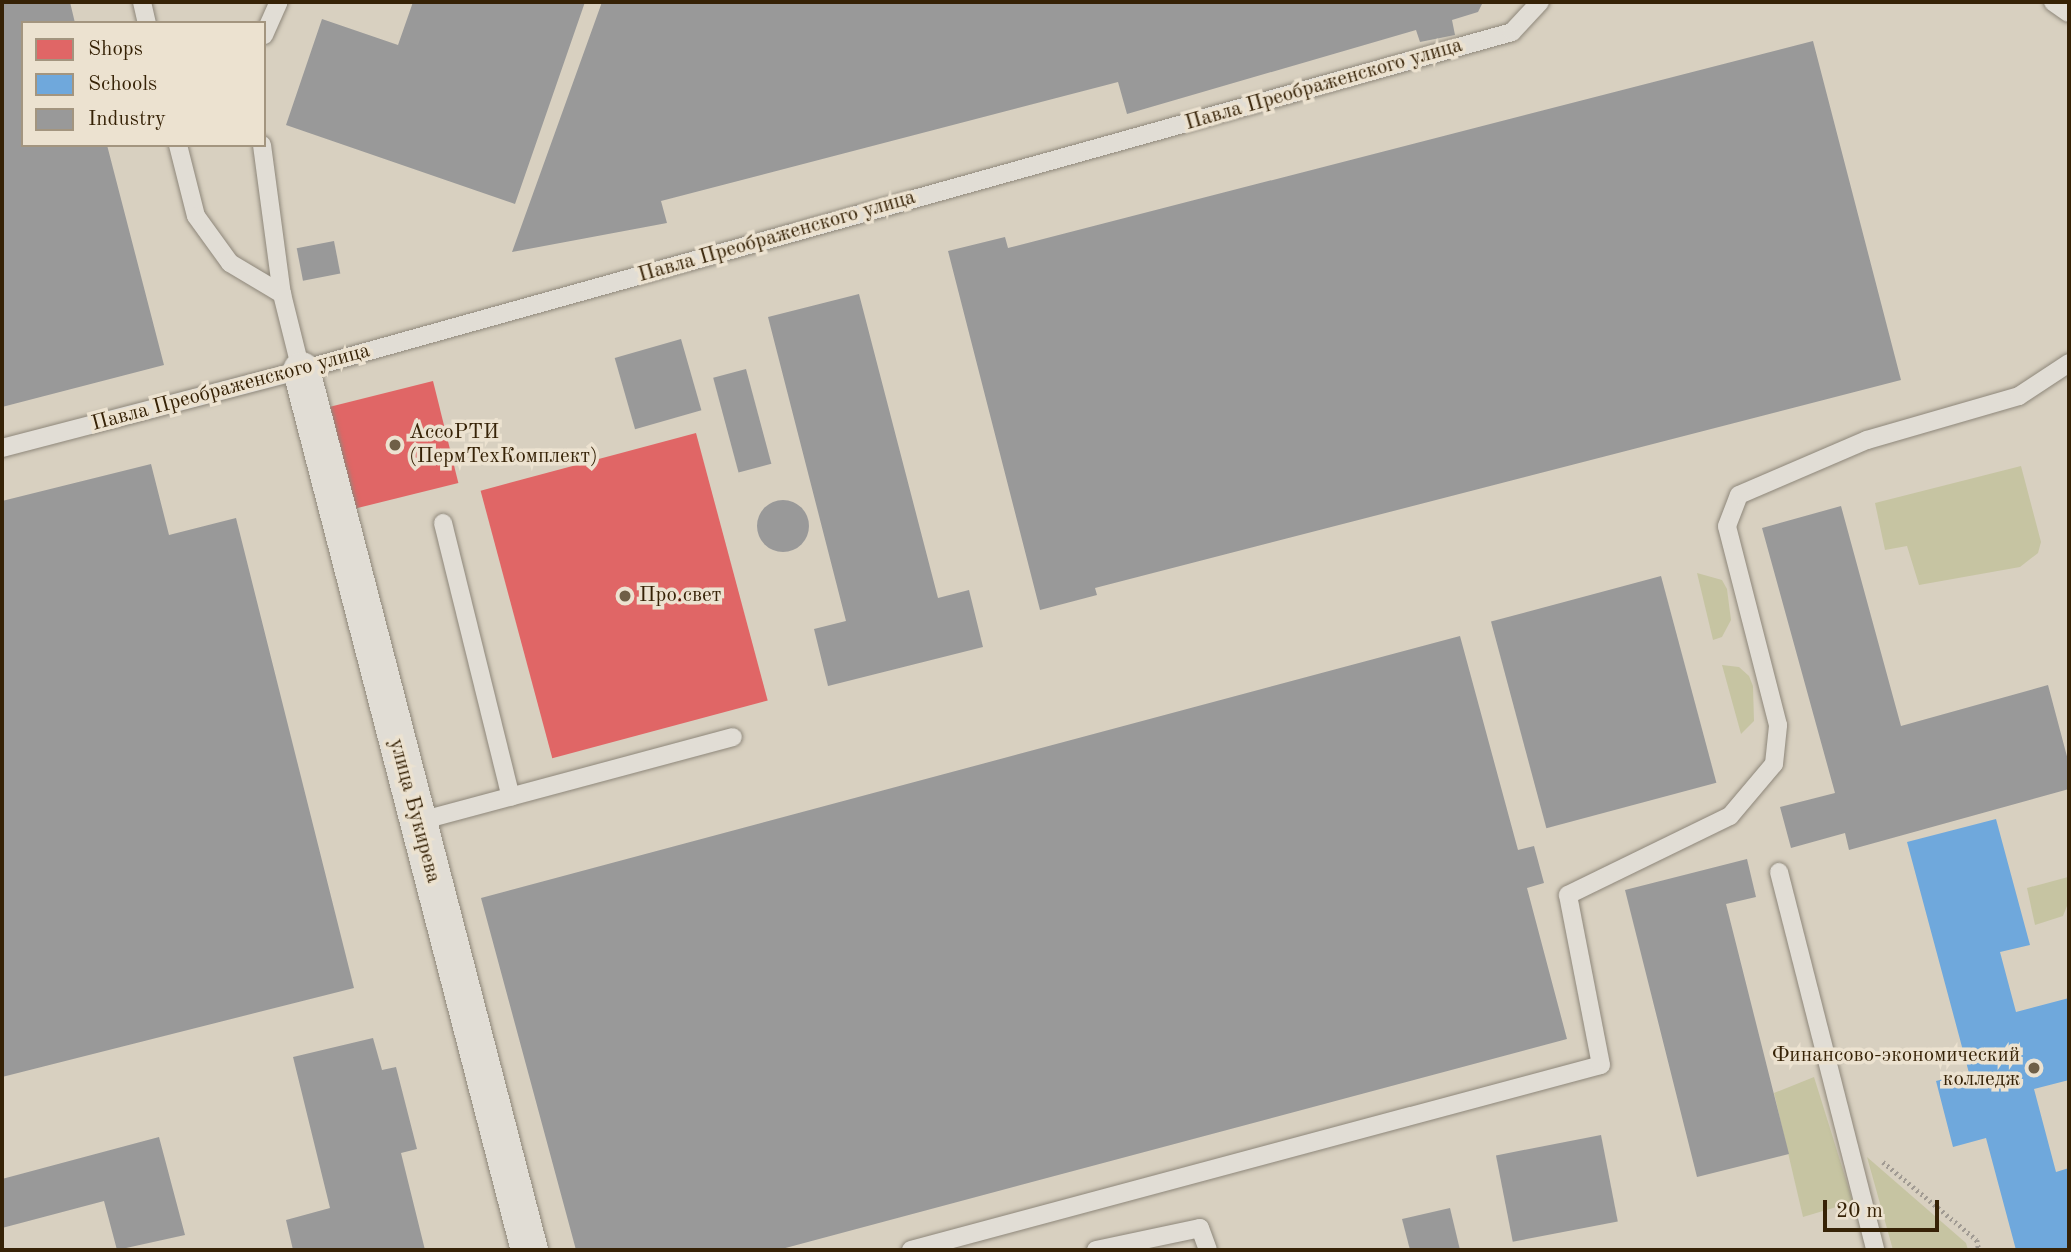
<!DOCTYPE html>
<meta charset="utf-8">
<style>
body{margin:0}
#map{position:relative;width:2071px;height:1252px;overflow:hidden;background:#d8d0c0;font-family:"Old Standard TT",serif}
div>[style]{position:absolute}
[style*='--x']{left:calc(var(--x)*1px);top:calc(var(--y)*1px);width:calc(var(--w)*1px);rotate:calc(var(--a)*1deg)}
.green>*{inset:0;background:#c6c4a2}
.shops>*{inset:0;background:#e06666;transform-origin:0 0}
.schools>*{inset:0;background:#6fa8dc}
.industry>*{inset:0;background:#999;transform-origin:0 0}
.round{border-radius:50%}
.path>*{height:4.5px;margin-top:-2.25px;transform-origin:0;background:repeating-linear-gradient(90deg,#a19b93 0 2px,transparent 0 5.5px)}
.roads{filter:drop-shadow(0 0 2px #8e877a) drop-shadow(0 0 2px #8e877a)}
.lane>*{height:18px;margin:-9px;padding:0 9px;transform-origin:9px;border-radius:9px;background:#e1ddd5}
.street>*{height:37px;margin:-18.5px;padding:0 18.5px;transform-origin:18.5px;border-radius:18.5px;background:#e1ddd5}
.dots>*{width:19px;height:19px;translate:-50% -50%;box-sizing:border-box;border:4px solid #ece2d0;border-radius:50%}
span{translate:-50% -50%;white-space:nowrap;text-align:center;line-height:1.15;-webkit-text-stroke:7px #ece2d0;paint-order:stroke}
.street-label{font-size:21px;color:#362206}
.poi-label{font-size:21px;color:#362206}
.left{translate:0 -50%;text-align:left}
.right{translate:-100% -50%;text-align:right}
.frame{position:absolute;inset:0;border:4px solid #362206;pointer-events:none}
.legend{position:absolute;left:21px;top:21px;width:245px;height:126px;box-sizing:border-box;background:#ece2d0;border:2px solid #a3957f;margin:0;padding:9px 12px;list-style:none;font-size:21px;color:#362206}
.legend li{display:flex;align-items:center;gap:14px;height:35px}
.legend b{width:35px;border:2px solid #a3957f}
.scale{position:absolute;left:1823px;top:1200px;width:116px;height:32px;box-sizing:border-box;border:4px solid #362206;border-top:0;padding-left:9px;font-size:21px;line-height:24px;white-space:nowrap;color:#362206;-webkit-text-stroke:5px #ece2d0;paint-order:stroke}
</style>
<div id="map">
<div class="green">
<div style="clip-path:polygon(2021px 466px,2041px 542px,2038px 553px,2020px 567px,1919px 585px,1907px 546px,1885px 550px,1875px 503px)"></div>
<div style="clip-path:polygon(1697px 573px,1722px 580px,1727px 589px,1731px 620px,1722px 637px,1713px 640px)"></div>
<div style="clip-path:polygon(1722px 665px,1739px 667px,1749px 676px,1753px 686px,1754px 721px,1741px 734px)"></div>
<div style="clip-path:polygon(2068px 877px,2069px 901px,2063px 916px,2035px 925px,2027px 888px)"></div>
<div style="clip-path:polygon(1814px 1077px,1853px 1202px,1803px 1217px,1774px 1093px)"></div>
<div style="clip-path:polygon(1867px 1157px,1966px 1243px,1968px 1250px,1893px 1250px)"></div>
</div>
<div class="shops">
<div style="left:433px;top:381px;width:105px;height:106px;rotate:76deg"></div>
<div style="left:696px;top:433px;width:277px;height:223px;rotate:75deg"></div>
</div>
<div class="schools">
<div style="clip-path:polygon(1996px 819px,2030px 945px,2000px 952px,2016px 1012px,2069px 998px,2069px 1080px,2034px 1089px,2056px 1172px,2069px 1168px,2069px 1250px,2016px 1250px,1986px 1138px,1953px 1147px,1936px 1081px,1969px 1073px,1907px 842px)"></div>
</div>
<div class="industry">
<div style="clip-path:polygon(2px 2px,70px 2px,75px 23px,23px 23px,23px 145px,107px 145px,164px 365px,2px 407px)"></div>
<div style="clip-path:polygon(413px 2px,585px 2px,515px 204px,286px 125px,322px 19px,398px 45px)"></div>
<div style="clip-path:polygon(602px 2px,1483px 2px,1478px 12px,1452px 20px,1455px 35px,1420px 42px,1416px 30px,1127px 114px,1118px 82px,661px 201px,667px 223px,512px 252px)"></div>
<div style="clip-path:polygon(1813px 41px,1901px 380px,1095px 588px,1097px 595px,1040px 610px,948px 251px,1005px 237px,1008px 248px)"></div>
<div style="left:334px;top:241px;width:33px;height:38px;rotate:79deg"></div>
<div style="clip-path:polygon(859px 294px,938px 598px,969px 590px,983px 647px,828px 686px,814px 629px,846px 621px,768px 317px)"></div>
<div style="left:681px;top:339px;width:74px;height:69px;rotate:74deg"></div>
<div style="left:746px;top:369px;width:98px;height:34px;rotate:75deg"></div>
<div style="clip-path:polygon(151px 464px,169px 535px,236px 518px,354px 988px,2px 1077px,2px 501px)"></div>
<div class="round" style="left:757px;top:500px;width:52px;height:52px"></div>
<div style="clip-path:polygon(1841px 506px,1901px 726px,2048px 685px,2069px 764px,2069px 789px,1849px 850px,1845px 833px,1791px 848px,1780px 807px,1835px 793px,1762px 528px)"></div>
<div style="left:1661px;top:576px;width:214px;height:176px;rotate:75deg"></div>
<div style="clip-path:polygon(1460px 636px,1518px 850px,1534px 846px,1544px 883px,1527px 888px,1567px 1039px,778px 1250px,576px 1250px,481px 898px)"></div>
<div style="clip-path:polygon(1747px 859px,1756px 897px,1726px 904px,1789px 1154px,1697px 1177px,1625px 890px)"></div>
<div style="clip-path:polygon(373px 1038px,382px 1070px,396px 1067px,417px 1149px,401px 1153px,425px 1250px,293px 1250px,286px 1220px,330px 1208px,293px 1057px)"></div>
<div style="left:1601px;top:1135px;width:88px;height:107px;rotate:79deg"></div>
<div style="clip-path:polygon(159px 1137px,185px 1235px,117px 1250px,104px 1201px,2px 1228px,2px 1179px)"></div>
<div style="clip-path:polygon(1450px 1208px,1460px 1250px,1410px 1250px,1402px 1219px)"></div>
</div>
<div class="path">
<div style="--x:1883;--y:1162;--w:122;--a:39.7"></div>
<div style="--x:1977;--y:1240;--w:10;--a:79"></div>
</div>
<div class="roads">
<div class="lane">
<div style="--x:142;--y:2;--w:22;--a:77"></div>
<div style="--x:2053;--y:2;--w:19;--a:35"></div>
<div style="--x:264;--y:35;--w:36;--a:-66"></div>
<div style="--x:178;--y:145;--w:73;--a:75.8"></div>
<div style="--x:196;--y:216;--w:58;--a:54.1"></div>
<div style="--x:230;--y:263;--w:61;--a:30.8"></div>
<div style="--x:262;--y:145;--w:150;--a:82.4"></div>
<div style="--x:282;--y:294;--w:78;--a:76"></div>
<div style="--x:2;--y:448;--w:309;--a:-14.6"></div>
<div style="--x:301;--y:370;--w:1257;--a:-15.59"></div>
<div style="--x:1512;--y:32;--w:41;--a:-47"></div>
<div style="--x:443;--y:523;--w:282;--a:76.1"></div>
<div style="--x:416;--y:822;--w:328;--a:-15"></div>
<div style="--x:1779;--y:872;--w:390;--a:75.7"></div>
<div style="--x:911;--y:1250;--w:714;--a:-15.01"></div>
<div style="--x:1601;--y:1065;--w:173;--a:-101"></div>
<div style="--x:1568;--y:895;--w:180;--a:-26"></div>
<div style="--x:1730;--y:816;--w:68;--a:-49.8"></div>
<div style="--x:1774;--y:764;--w:39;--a:-84"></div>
<div style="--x:1778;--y:725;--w:205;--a:-104.4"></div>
<div style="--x:1727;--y:526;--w:33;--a:-69"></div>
<div style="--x:1739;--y:495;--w:139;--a:-23.3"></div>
<div style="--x:1867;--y:440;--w:158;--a:-16.1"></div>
<div style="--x:2019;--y:396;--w:60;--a:-33.4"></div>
<div style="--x:1096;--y:1250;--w:106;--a:-11.9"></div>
<div style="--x:1200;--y:1228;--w:23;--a:70"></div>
</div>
<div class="street">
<div style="--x:301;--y:370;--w:909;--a:75.47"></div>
</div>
</div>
<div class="dots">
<div style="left:395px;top:445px;background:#6f5f47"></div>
<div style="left:625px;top:596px;background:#6f5f47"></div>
<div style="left:2034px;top:1068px;background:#6f5f47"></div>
</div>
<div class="street-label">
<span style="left:1324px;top:85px;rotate:-16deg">Павла Преображенского улица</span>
<span style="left:777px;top:237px;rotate:-16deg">Павла Преображенского улица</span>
<span style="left:231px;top:388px;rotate:-15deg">Павла Преображенского улица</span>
<span style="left:414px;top:811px;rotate:75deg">улица Букирева</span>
</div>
<div class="poi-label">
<span class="left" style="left:409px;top:445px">АссоРТИ<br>(ПермТехКомплект)</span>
<span class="left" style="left:639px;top:596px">Про.свет</span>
<span class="right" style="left:2020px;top:1068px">Финансово-экономический<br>колледж</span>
</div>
<div class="frame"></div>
<ul class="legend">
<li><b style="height:19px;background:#e06666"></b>Shops</li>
<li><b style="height:19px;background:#6fa8dc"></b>Schools</li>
<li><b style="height:19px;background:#999"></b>Industry</li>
</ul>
<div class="scale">20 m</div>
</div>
